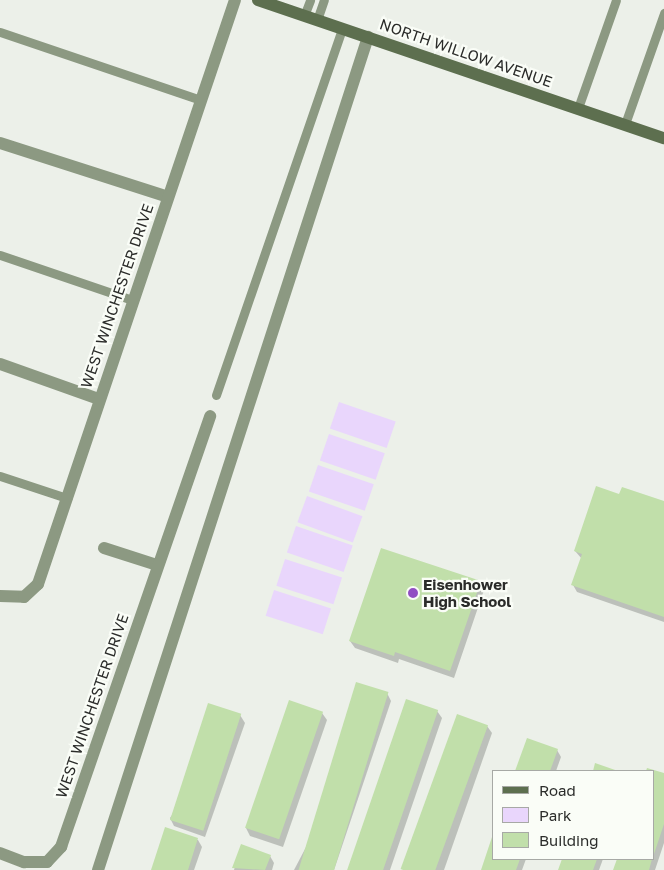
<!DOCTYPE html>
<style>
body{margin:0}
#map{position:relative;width:664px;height:870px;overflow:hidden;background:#ecf0e9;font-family:"Golos Text",sans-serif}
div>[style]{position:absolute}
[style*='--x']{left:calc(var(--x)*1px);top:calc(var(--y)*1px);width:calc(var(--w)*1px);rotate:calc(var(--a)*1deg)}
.green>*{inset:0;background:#e9d6fc;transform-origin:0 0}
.shadow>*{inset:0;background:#0003}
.building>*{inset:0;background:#c1dfaa;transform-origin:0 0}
.lane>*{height:9px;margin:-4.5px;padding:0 4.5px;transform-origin:4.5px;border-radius:4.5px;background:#8c9982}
.street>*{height:12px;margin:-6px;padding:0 6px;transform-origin:6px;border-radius:6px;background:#8c9982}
.secondary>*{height:12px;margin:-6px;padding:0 6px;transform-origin:6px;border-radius:6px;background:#5d6f4f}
.dots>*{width:14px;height:14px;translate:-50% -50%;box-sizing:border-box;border:2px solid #fafdf7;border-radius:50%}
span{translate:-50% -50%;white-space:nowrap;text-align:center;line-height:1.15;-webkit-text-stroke:4.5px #fafdf7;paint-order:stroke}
.street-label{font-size:15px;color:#2b2c2a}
.poi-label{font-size:15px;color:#2b2c2a;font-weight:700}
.left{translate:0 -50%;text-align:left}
.legend{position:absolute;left:492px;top:770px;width:162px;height:90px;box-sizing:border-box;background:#fafdf7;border:1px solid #a7a9a5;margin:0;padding:6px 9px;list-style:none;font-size:15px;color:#2b2c2a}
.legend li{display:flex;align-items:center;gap:10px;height:25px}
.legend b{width:25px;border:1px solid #a7a9a5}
</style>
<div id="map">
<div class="green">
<div style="left:339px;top:402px;width:60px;height:28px;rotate:19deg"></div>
<div style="left:329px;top:434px;width:59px;height:28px;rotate:19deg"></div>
<div style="left:318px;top:465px;width:59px;height:28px;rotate:19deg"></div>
<div style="left:307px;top:496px;width:59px;height:28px;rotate:20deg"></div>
<div style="left:296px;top:526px;width:60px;height:28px;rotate:19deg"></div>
<div style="left:285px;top:559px;width:60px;height:28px;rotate:18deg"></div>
<div style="left:274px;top:590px;width:60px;height:27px;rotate:18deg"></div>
</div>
<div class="shadow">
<div style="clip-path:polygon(620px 496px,664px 503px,664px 622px,577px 592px,573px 585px,582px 559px,575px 551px)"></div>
<div style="clip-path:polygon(480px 582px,484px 590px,454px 678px,399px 659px,398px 663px,355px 648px,350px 641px)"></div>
<div style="clip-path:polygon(387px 693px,391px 701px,334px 870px,294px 870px)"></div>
<div style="clip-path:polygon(437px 711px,442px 718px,390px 870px,349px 870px)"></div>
<div style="clip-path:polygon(322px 713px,327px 720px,283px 847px,250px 836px,246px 828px)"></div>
<div style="clip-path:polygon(240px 715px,245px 723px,205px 837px,174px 826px,170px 818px)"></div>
<div style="clip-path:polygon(487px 726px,492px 733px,444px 870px,404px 870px)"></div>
<div style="clip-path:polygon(527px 740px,557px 750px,561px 757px,556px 771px,517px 771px)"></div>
<div style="clip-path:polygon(648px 769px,664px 775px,664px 843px,655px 870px,614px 870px,618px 859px,653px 859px,653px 771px,648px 771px)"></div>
<div style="clip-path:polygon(166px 829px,198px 840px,202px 847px,194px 870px,152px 870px)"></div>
<div style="clip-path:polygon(493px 840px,493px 859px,526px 859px,522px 870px,482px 870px)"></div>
<div style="clip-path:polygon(241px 846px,270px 856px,274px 863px,272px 870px,234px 870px)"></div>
<div style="clip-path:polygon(564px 859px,603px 859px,599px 870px,560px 870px)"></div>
</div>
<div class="building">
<div style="clip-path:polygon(596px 486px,619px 494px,622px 487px,664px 501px,664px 617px,571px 585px,582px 554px,574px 551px)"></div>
<div style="clip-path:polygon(381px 548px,481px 581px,450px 671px,395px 652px,394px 656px,349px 641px)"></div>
<div style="left:356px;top:682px;width:34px;height:199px;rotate:17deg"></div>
<div style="left:406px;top:699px;width:34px;height:181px;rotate:19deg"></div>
<div style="left:289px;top:700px;width:36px;height:135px;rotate:19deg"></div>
<div style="left:208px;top:703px;width:35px;height:123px;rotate:18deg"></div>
<div style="left:457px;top:714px;width:33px;height:165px;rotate:20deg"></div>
<div style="clip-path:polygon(527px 738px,558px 749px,550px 771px,515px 771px)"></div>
<div style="clip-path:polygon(595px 763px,618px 771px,593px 771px)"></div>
<div style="clip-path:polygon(647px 768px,664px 773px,664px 824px,653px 857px,653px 771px,646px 771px)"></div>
<div style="clip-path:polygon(165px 827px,198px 838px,188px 870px,151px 870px)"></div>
<div style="clip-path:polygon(492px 837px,493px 859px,520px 859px,516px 870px,481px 870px)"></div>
<div style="clip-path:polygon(241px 844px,271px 855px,265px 870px,232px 868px)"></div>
<div style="clip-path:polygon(562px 859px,597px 859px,593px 870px,558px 870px)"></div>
<div style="clip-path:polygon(617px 859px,652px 859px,649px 870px,613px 870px)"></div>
</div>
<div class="lane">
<div style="--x:304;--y:16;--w:17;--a:-69"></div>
<div style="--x:317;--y:20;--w:21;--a:-71"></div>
<div style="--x:0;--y:32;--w:212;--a:18.7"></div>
<div style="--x:578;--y:108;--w:114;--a:-70.6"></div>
<div style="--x:625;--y:124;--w:118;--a:-70.6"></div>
<div style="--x:0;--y:255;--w:139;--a:18.8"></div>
<div style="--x:216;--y:395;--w:387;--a:-71"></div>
<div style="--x:0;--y:476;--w:71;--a:18.2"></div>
</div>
<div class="street">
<div style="--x:0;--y:143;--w:176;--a:17.8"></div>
<div style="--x:0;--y:364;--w:105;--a:19.5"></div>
<div style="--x:104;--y:548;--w:56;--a:17.8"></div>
<div style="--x:0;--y:596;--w:24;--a:2"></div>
<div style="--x:24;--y:597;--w:19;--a:-43"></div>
<div style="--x:38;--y:584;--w:616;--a:-71.36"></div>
<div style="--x:0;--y:853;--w:26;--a:21"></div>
<div style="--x:24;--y:862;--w:23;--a:0"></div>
<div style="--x:47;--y:862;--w:21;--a:-47"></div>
<div style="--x:61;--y:847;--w:456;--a:-70.9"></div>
<div style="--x:98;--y:870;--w:876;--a:-72.04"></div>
</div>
<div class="secondary">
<div style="--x:258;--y:0;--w:429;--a:18.8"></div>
</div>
<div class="dots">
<div style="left:413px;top:593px;background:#914ec3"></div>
</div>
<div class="street-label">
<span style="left:466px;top:53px;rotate:19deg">NORTH WILLOW AVENUE</span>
<span style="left:117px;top:296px;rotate:-71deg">WEST WINCHESTER DRIVE</span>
<span style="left:92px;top:706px;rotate:-71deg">WEST WINCHESTER DRIVE</span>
</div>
<div class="poi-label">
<span class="left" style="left:423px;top:593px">Eisenhower<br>High School</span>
</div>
<ul class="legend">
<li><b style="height:6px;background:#5d6f4f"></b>Road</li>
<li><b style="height:14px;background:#e9d6fc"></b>Park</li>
<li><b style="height:14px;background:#c1dfaa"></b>Building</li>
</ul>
</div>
